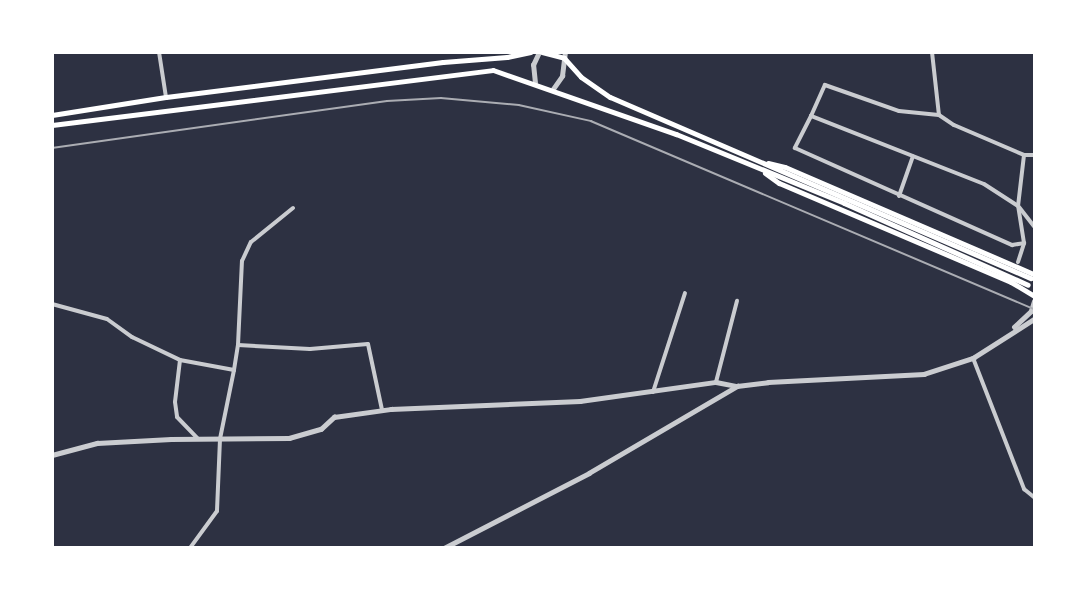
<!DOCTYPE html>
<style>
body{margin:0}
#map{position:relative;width:1087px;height:600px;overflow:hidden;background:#2d3142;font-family:Barlow,sans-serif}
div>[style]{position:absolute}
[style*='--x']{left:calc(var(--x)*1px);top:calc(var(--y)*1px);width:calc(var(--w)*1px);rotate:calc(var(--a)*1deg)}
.minor>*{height:4px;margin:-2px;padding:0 2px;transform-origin:2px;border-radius:2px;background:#caccd0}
.tertiary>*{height:4.5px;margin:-2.25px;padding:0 2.25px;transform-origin:2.25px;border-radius:2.25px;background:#caccd0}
.secondary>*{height:5px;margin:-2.5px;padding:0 2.5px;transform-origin:2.5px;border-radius:2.5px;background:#fff}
.rail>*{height:1.5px;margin:-0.75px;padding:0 0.75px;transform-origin:0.75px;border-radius:0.75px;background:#abadb3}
span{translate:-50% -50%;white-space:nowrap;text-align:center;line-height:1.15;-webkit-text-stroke:6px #fff;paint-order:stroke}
.frame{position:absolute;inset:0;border:54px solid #fff;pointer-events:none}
</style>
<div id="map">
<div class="minor">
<div style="--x:159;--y:52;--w:46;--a:81.2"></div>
<div style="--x:932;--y:52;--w:63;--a:83.7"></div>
<div style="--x:825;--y:85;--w:78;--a:19.4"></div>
<div style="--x:899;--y:111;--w:40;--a:5.7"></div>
<div style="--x:939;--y:115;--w:18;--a:34"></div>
<div style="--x:954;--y:125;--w:76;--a:23.2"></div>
<div style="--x:1024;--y:155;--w:51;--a:96.7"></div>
<div style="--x:1018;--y:206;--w:40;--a:-147.1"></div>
<div style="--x:984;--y:184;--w:186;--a:-158.5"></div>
<div style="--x:811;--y:116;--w:34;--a:-66"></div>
<div style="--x:811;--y:116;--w:36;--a:117"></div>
<div style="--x:795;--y:148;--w:238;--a:24.1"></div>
<div style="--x:1012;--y:245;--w:12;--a:-9"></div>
<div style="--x:1024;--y:243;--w:37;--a:-99"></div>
<div style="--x:1024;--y:155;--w:10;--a:0"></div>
<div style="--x:899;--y:196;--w:42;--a:-70.7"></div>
<div style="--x:1019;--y:207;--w:24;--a:52"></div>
<div style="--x:1018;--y:262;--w:20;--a:-72"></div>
<div style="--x:52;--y:304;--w:57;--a:15.3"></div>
<div style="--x:107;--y:319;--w:31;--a:36"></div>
<div style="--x:132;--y:337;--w:53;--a:25.6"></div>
<div style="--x:180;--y:360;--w:55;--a:10.5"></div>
<div style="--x:234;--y:370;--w:70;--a:101.5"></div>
<div style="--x:220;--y:439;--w:72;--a:92.4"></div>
<div style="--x:217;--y:511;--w:46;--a:126.1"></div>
<div style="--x:238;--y:345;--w:84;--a:-87.3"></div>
<div style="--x:242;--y:261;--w:21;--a:-65"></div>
<div style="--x:251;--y:242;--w:54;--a:-39"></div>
<div style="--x:973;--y:358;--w:141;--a:68.7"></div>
<div style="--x:1024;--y:489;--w:13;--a:39"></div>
<div style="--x:180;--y:360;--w:42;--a:96.8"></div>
<div style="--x:175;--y:402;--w:15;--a:82"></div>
<div style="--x:177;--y:417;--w:30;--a:46"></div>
<div style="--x:234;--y:370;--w:25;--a:-81"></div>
<div style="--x:238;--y:345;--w:72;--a:3.2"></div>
<div style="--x:310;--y:349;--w:58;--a:-4.9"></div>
<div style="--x:368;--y:344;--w:67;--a:78"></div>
<div style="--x:716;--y:382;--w:84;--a:-75.5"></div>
<div style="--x:653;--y:392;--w:104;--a:-72.1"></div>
</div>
<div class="tertiary">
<div style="--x:535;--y:83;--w:18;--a:-96"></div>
<div style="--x:533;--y:65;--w:14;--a:-65"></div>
<div style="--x:553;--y:89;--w:16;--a:-55"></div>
<div style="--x:562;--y:76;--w:24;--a:-83"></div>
<div style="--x:1014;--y:327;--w:23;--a:-43"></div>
<div style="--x:1031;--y:311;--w:10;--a:-73"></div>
<div style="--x:52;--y:455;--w:47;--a:-14.9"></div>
<div style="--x:97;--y:443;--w:74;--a:-3.1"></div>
<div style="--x:171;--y:439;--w:118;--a:-0.5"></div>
<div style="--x:289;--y:438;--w:33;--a:-16"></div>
<div style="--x:321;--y:429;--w:18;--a:-43"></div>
<div style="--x:334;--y:417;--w:58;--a:-8"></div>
<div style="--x:391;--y:409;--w:189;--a:-2.4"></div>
<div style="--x:580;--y:401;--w:137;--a:-8"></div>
<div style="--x:716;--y:382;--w:21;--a:11"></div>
<div style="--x:444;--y:548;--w:163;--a:-27.3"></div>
<div style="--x:589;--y:473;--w:172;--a:-30.4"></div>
<div style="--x:737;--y:386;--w:31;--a:-7"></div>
<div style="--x:768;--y:382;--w:156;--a:-2.9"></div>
<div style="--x:924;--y:374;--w:52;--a:-18.1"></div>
<div style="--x:973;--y:358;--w:72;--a:-32.6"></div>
</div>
<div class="secondary">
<div style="--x:542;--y:52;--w:23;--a:15"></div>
<div style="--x:564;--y:58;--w:25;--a:48"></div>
<div style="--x:581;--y:77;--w:35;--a:35"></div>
<div style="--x:610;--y:97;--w:458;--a:23.3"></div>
<div style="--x:52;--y:115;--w:115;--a:-9"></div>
<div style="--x:166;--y:97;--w:279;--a:-7.2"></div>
<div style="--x:443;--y:62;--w:64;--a:-4.5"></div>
<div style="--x:507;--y:57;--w:24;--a:-12"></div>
<div style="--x:52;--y:125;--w:444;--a:-7.1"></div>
<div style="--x:493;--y:70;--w:194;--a:19.3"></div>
<div style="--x:676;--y:134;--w:182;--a:22.3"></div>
<div style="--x:844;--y:203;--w:201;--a:24"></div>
<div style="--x:768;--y:163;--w:17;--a:13"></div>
<div style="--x:785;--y:167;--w:271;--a:23.3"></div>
<div style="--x:765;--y:173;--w:17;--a:36"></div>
<div style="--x:779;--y:183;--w:252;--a:23.1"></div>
<div style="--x:1011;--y:282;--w:27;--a:31"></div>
</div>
<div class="rail">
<div style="--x:52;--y:148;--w:338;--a:-8"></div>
<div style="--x:387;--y:101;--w:54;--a:-3.2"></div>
<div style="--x:441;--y:98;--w:78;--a:5.1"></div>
<div style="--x:519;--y:105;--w:74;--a:12.5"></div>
<div style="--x:591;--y:121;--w:481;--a:23"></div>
</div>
<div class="frame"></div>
</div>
